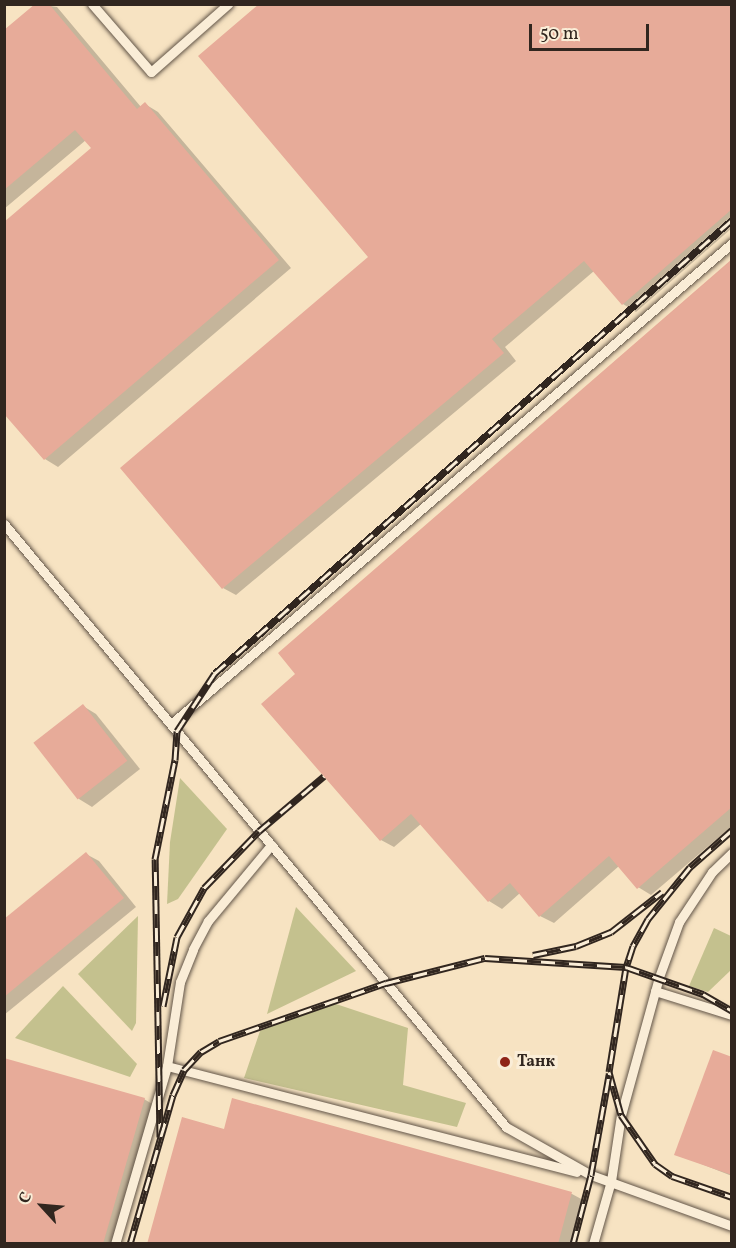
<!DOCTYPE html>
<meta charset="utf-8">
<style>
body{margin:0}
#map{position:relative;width:736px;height:1248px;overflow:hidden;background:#f7e3c2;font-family:Vollkorn,serif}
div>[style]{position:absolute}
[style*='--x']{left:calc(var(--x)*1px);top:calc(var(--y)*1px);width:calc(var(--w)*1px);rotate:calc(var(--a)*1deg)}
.green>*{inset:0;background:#c4c18e}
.shadow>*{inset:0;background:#0003}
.building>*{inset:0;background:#e7ab99;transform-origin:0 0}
.roads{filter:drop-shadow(0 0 2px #625548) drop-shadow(0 0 2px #625548)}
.service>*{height:9px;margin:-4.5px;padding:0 4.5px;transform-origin:4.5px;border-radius:4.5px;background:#faedd7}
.rail>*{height:7px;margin-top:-3.5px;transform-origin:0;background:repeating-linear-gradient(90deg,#faedd7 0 14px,#31261f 0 28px);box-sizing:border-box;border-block:2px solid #31261f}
.dots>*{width:16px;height:16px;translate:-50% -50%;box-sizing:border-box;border:3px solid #faedd7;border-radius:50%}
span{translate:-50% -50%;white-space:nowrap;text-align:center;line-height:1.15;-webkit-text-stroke:6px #faedd7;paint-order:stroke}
.poi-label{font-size:16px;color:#31261f;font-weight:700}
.left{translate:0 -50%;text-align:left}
.frame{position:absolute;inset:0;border:6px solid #31261f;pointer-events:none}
.north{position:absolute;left:12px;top:1176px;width:60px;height:60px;-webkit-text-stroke:4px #faedd7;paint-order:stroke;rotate:296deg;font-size:16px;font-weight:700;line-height:24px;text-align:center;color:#31261f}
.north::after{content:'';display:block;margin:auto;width:21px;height:27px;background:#31261f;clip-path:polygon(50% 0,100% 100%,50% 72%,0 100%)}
.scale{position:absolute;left:529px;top:24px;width:120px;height:27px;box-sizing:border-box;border:3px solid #31261f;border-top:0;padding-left:8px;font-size:18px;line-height:21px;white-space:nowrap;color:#31261f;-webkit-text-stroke:4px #faedd7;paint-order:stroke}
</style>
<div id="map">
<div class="green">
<div style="clip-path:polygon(180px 778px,227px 829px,178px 899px,167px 904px,170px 842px)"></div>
<div style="clip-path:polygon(296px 907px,356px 971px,267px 1014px)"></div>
<div style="clip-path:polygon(138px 916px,136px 1023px,132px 1031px,78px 974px)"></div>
<div style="clip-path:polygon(714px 928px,731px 936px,731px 970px,708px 992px,689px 986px)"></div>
<div style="clip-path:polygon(63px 986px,137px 1064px,130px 1077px,15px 1038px)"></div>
<div style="clip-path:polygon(330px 1002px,408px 1028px,403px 1085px,466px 1103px,457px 1127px,244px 1078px,260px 1031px)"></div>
</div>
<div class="shadow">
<div style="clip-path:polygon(37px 4px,57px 7px,141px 107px,145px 104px,158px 112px,291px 268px,58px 467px,45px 459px,93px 149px,86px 140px,4px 209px,4px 32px)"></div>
<div style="clip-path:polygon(732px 4px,732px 228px,636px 312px,623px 304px,594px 271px,505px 347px,516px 361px,236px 595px,223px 588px,370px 257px)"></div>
<div style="clip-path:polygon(732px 261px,732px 826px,651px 895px,638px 887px,619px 866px,554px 923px,540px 916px,520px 893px,502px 909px,489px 901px,422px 823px,394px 847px,381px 840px,298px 674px)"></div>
<div style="clip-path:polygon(83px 706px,96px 714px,140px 769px,92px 807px,79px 799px)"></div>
<div style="clip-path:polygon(86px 854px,99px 861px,136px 907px,4px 1015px,4px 921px)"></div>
<div style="clip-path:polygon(732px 1058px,732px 1176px,676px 1154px)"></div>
<div style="clip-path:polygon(144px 1099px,157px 1107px,118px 1244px,4px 1244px)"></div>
<div style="clip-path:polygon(233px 1100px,572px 1194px,585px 1201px,573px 1244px,148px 1244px,225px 1130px)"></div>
</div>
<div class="building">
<div style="clip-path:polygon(35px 4px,49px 4px,137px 109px,145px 102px,279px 260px,44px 460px,4px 414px,4px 222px,91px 148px,75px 130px,4px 190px,4px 30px)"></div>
<div style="clip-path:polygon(259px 4px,732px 4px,732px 209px,622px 305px,584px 261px,492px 339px,504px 353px,222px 589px,120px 468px,368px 257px,198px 56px)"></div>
<div style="clip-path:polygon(732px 259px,732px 807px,637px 889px,609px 856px,539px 917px,510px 883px,488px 902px,411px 814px,380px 841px,261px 704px,295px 674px,278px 653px)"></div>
<div style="left:83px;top:704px;width:72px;height:63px;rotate:52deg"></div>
<div style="clip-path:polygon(86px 852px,124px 898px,4px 997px,4px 919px)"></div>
<div style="clip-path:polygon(713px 1050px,732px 1057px,732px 1175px,674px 1155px)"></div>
<div style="clip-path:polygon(4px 1058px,145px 1098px,103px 1244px,4px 1244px)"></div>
<div style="clip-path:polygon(232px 1098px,572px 1192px,558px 1244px,147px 1244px,182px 1117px,224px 1129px)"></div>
</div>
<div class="roads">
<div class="service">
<div style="--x:92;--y:4;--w:90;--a:49.1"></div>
<div style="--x:151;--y:72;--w:103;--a:-41.4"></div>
<div style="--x:4;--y:524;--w:785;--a:50.22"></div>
<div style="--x:506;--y:1127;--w:98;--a:29.5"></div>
<div style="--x:591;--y:1175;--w:150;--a:19.9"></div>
<div style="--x:171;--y:724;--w:739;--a:-40.61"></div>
<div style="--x:655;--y:991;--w:81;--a:17.3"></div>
<div style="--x:167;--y:1066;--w:423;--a:14.5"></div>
<div style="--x:115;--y:1244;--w:185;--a:-73.7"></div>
<div style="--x:167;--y:1066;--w:85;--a:-81.2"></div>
<div style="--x:180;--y:982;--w:35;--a:-68"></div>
<div style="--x:193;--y:949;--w:32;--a:-62"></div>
<div style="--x:208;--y:921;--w:99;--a:-50.3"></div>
<div style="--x:593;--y:1244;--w:66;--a:-74.1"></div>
<div style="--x:611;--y:1181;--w:67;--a:-81.4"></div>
<div style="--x:621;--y:1115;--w:143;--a:-74.6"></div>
<div style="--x:659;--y:977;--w:59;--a:-70"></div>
<div style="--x:679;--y:922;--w:60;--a:-56.6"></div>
<div style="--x:712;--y:872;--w:28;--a:-44"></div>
</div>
</div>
<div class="rail">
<div style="--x:732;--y:830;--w:56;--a:138.6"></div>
<div style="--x:690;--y:867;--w:67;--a:128.9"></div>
<div style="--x:648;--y:919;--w:31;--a:119"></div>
<div style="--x:633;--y:946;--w:22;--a:108"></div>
<div style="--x:626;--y:967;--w:106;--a:99.2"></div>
<div style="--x:609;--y:1072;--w:45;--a:74.4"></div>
<div style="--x:621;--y:1115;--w:60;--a:55.2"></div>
<div style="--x:655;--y:1164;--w:21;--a:35"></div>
<div style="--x:672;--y:1176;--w:64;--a:19.3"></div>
<div style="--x:533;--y:955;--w:44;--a:-11.8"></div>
<div style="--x:576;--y:946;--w:38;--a:-22"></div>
<div style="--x:611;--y:932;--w:65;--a:-38.1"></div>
<div style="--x:163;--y:1006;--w:70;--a:-78.5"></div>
<div style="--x:177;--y:937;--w:56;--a:-61.1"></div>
<div style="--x:204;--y:888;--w:79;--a:-46"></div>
<div style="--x:259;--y:831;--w:85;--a:-40.2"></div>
<div style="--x:160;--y:1137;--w:278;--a:-91"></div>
<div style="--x:155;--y:859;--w:101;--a:-78.6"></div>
<div style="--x:175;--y:760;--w:29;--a:-86"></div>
<div style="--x:177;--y:731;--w:69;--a:-56.8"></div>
<div style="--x:215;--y:673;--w:687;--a:-41.23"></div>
<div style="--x:130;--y:1244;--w:155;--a:-73.9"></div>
<div style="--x:173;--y:1095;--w:27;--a:-66"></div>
<div style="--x:184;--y:1070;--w:25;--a:-47"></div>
<div style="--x:201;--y:1052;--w:21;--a:-31"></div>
<div style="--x:219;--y:1041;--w:177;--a:-19.2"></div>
<div style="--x:386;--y:983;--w:102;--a:-14.2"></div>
<div style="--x:485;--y:958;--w:141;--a:3.7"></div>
<div style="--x:626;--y:967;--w:82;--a:19.3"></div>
<div style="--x:703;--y:994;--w:34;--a:30"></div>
<div style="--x:573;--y:1244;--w:71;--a:-75.4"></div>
<div style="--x:591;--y:1175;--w:102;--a:-79.8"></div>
</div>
<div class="dots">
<div style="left:505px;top:1062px;background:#8f2418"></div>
</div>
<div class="poi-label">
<span class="left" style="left:517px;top:1062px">Танк</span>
</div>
<div class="frame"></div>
<div class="north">С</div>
<div class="scale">50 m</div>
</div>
